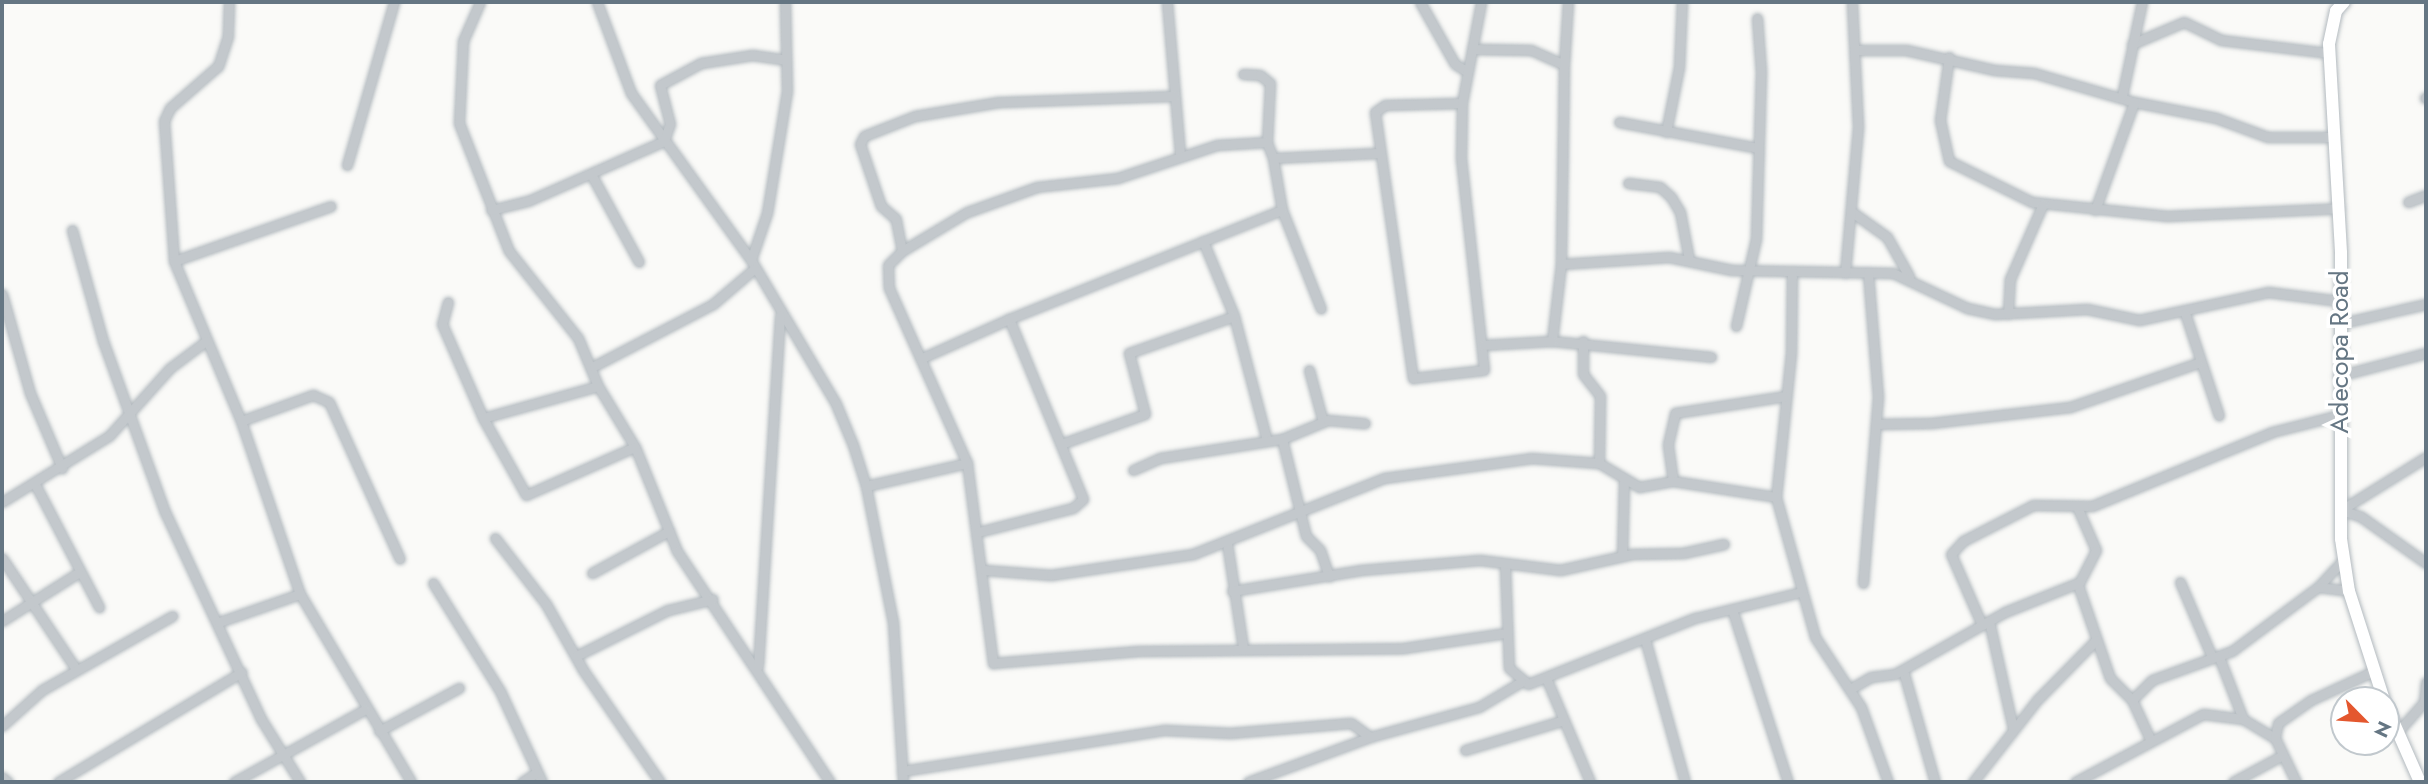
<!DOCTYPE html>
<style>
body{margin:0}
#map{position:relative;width:2428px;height:784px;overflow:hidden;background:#fafaf8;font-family:Jost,sans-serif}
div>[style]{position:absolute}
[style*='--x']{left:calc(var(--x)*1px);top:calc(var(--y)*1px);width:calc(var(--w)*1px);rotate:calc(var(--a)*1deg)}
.roads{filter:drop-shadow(0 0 2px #b3babf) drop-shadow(0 0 2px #b3babf)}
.street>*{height:9px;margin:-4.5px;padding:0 4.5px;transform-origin:4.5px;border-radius:4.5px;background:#c3c8cc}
.secondary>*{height:12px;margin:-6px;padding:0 6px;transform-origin:6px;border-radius:6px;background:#fff}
span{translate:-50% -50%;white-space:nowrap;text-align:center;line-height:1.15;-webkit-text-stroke:7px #fff;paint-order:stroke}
.street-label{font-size:26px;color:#657683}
.frame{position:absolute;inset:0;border:4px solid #657683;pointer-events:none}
.north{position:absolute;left:2330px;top:686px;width:70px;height:70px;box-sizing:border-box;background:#fff;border:2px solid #c1c8cd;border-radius:50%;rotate:115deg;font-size:19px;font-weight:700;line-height:28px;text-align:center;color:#657683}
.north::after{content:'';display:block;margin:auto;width:24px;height:32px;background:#e4572e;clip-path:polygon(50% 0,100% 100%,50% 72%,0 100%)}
</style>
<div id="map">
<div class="roads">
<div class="street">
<div style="--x:229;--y:2;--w:34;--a:92"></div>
<div style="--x:228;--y:36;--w:32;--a:108"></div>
<div style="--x:218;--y:66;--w:64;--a:138.8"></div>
<div style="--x:170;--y:108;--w:14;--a:115"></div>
<div style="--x:164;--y:121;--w:140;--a:85.9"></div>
<div style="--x:174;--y:261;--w:173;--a:67.3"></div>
<div style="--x:241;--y:421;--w:183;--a:71.2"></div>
<div style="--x:300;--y:594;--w:218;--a:59.4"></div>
<div style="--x:480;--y:2;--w:43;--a:113.6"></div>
<div style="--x:463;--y:41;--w:82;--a:92.8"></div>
<div style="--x:459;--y:123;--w:137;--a:68.7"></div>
<div style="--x:509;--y:251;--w:111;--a:51.6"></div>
<div style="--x:578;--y:338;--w:52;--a:67.4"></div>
<div style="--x:598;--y:386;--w:71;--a:58.8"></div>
<div style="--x:635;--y:447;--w:112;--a:68"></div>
<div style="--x:677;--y:551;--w:277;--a:56.5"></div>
<div style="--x:597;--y:2;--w:97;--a:69.5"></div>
<div style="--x:631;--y:93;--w:206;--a:54.3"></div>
<div style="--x:751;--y:260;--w:167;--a:59.4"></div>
<div style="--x:836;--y:404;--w:44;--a:67.5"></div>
<div style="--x:853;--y:445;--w:43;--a:72.4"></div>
<div style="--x:866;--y:486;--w:139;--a:78.8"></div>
<div style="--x:893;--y:622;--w:160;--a:86.4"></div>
<div style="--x:1167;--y:2;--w:153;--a:85.1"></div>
<div style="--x:1420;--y:2;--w:71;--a:60.6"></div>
<div style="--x:1455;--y:64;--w:13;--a:32"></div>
<div style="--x:2132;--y:44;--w:56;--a:-22.9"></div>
<div style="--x:2184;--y:22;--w:41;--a:25.9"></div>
<div style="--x:2221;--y:40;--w:109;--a:6.9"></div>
<div style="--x:1472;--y:49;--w:59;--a:1"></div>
<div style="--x:1531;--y:50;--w:36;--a:24"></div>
<div style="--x:1564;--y:65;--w:199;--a:90.9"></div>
<div style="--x:1561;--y:264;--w:78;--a:96.7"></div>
<div style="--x:1552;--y:341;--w:160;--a:5.7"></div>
<div style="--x:1856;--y:50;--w:50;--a:0"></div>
<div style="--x:1906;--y:50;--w:90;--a:12.8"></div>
<div style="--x:1994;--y:70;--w:40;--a:4.3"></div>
<div style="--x:2034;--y:73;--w:104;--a:16.2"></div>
<div style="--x:2134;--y:102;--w:84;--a:11"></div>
<div style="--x:2216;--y:118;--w:55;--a:20.1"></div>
<div style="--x:2268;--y:137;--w:67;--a:0"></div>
<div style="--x:1949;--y:57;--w:64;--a:98.1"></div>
<div style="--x:1940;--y:120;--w:42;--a:77.6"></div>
<div style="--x:1949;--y:161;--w:93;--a:26.3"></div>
<div style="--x:2032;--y:202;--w:136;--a:5.9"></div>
<div style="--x:2167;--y:216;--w:173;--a:-2.6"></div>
<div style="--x:1564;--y:65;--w:63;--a:-86.4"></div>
<div style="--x:1243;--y:74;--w:17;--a:3"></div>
<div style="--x:1260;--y:75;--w:13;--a:39"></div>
<div style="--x:1270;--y:83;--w:59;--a:92.9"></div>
<div style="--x:2122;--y:96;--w:96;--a:-78"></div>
<div style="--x:2425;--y:98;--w:1;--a:-45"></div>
<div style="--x:1462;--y:103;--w:77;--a:178.5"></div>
<div style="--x:1385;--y:105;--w:12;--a:145"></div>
<div style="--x:1375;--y:112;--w:269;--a:81.9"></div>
<div style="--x:1413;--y:378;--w:71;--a:-6.4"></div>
<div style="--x:1484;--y:370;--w:214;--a:-96.2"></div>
<div style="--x:1461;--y:157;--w:54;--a:-88.9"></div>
<div style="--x:1462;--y:103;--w:103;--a:-79.3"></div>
<div style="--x:1619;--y:122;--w:141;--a:10.6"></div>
<div style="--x:1666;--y:132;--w:66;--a:-78.7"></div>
<div style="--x:1679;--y:67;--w:65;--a:-87.4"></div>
<div style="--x:1378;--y:153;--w:105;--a:177.3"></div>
<div style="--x:1273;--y:158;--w:17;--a:-111"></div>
<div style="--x:1267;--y:142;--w:50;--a:176.6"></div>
<div style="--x:1217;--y:145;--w:104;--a:161.6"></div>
<div style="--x:1118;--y:178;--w:81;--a:173.7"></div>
<div style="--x:1037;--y:187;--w:74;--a:160.3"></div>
<div style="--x:967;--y:212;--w:76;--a:149"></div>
<div style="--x:902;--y:251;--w:20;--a:135"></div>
<div style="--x:888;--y:265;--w:23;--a:88"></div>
<div style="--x:889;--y:288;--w:192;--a:66"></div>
<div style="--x:967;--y:463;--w:202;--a:82.6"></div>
<div style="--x:993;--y:663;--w:146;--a:-4.7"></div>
<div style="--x:1139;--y:651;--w:265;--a:-0.6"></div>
<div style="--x:1404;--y:648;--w:102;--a:-8.4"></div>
<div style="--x:1273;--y:158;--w:53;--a:80.2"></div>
<div style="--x:1282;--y:210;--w:106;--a:68.5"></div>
<div style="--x:347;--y:165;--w:170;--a:-73.9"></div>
<div style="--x:591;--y:174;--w:100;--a:61.4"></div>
<div style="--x:1628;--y:183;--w:32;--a:7"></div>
<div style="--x:1660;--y:187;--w:15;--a:42"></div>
<div style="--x:1671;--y:197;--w:17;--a:59"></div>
<div style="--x:1680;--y:212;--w:48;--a:79.2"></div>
<div style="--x:2408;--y:202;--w:19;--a:-21"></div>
<div style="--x:491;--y:210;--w:38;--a:-14"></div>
<div style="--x:528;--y:201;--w:149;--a:-23.8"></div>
<div style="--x:664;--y:141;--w:18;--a:-71"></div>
<div style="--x:670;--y:124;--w:40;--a:-104.4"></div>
<div style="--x:660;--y:85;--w:47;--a:-28.2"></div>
<div style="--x:701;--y:63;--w:52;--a:-8.9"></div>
<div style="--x:752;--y:55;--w:34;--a:8"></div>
<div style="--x:2095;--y:210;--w:115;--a:-70.1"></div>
<div style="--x:1852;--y:212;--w:43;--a:35.5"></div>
<div style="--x:1887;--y:237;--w:45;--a:60.6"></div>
<div style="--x:72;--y:230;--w:115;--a:74.4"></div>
<div style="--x:103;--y:341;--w:182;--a:70.1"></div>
<div style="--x:165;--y:512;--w:228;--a:65.1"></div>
<div style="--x:261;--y:719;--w:74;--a:58.2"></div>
<div style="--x:1203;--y:241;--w:81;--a:67.5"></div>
<div style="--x:1234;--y:316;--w:129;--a:75.2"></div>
<div style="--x:902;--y:251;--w:33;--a:-101"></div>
<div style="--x:896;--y:219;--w:20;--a:-139"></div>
<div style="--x:881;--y:206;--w:65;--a:-108.7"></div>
<div style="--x:860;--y:144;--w:9;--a:-63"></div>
<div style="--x:864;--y:136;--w:55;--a:-21.4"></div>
<div style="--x:915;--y:116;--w:85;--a:-9.5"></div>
<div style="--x:999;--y:102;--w:175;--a:-2"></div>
<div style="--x:751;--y:260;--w:50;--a:-71.2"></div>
<div style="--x:767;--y:213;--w:124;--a:-80.7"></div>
<div style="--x:787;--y:91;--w:89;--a:-91.3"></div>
<div style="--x:174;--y:261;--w:166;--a:-19.3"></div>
<div style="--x:1561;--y:264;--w:108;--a:-3.7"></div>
<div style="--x:1669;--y:257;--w:64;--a:11.7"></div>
<div style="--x:1732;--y:270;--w:161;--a:1.1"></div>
<div style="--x:1893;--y:273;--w:82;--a:25.3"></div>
<div style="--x:1967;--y:308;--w:29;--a:12"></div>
<div style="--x:1995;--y:314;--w:92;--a:-3.1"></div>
<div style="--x:2087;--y:309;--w:53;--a:11.9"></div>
<div style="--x:2139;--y:320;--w:132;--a:-12.2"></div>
<div style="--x:2268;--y:292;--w:72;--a:7.2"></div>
<div style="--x:1792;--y:271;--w:82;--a:90.7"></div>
<div style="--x:1791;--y:353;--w:145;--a:95.9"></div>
<div style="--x:1776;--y:497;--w:145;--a:74.4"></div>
<div style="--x:1815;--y:637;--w:84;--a:56.7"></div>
<div style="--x:1861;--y:707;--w:80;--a:70.2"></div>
<div style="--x:1845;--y:273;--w:148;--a:-84.9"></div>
<div style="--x:1858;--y:126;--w:124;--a:-92.8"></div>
<div style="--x:2;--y:294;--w:103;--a:74.2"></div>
<div style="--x:30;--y:393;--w:82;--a:66.9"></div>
<div style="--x:448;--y:302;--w:23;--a:105"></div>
<div style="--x:442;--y:324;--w:103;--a:66.4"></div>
<div style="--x:483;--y:418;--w:119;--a:-15.5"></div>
<div style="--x:2185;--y:313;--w:108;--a:71.7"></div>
<div style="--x:2008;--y:314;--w:35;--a:-87"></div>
<div style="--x:2010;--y:279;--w:82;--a:-66.3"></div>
<div style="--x:2338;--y:324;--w:90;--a:-12.8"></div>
<div style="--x:1736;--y:326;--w:89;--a:-77.1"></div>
<div style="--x:1756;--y:239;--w:167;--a:-88.3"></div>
<div style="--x:1761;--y:72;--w:54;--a:-94.2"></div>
<div style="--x:1583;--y:341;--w:33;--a:90"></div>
<div style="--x:1583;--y:374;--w:28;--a:52"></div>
<div style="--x:1600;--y:396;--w:67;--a:90.9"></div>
<div style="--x:1483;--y:345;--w:69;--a:-3.3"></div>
<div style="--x:922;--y:358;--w:95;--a:-24.1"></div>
<div style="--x:594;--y:366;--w:134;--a:-27.5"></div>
<div style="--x:713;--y:304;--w:54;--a:-40.5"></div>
<div style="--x:1309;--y:370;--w:54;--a:74.9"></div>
<div style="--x:2338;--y:376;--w:91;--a:-14.6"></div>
<div style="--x:483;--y:418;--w:88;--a:60.8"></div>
<div style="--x:526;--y:495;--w:119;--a:-23.8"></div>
<div style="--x:241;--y:421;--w:77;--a:-19.9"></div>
<div style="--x:313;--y:395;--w:17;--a:24"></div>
<div style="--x:329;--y:402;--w:172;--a:65.7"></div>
<div style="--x:1876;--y:424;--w:55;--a:-1"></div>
<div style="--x:1931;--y:423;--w:140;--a:-6.6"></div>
<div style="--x:2070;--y:407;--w:135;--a:-19"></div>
<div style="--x:1282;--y:439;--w:50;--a:-22.4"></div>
<div style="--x:1328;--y:420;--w:37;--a:5"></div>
<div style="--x:1061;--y:444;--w:89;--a:-19.7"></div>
<div style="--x:1145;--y:414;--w:63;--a:-104.7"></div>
<div style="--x:1129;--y:353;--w:111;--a:-19.4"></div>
<div style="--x:1133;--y:470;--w:30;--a:-24"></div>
<div style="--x:1160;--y:458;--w:123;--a:-8.9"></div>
<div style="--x:1282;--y:439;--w:100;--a:76.1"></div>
<div style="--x:1306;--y:536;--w:20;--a:45"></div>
<div style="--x:1320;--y:550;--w:28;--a:71"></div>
<div style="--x:1673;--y:481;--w:37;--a:-98"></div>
<div style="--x:1668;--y:444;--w:32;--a:-77"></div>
<div style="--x:1675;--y:413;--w:112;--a:-8.7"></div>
<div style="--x:35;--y:484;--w:139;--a:62.5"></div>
<div style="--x:866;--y:486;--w:104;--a:-12.8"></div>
<div style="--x:2;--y:502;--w:126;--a:-31.7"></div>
<div style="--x:109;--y:436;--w:91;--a:-48.1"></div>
<div style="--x:170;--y:368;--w:45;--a:-36.9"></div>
<div style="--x:2078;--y:509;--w:45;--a:66.3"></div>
<div style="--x:2096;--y:550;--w:39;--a:117"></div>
<div style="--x:2078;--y:585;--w:98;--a:71"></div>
<div style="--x:2110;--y:678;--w:31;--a:45"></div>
<div style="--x:2341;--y:510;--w:20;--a:18"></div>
<div style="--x:2360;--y:516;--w:81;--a:35.5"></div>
<div style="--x:2341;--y:510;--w:100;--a:-31.9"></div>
<div style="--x:978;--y:532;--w:98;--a:-14.2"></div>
<div style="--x:1073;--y:508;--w:13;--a:-42"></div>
<div style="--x:1083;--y:499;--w:195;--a:-112.3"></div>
<div style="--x:1009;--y:319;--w:294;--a:-21.8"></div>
<div style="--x:495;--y:538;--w:83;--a:52.3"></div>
<div style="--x:546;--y:604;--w:76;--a:60.7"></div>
<div style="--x:583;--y:670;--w:136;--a:55.5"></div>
<div style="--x:1227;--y:543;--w:106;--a:81.3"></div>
<div style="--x:1622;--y:556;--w:74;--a:-88.5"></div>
<div style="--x:2;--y:558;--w:133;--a:56.3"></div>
<div style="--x:1505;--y:566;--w:102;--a:87.8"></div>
<div style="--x:1509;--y:668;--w:25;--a:40"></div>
<div style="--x:1528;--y:684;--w:180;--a:-21.6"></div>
<div style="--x:1695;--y:618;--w:109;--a:-13.8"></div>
<div style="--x:984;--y:570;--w:67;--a:4.3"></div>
<div style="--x:1051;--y:575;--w:144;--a:-8.4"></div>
<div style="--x:1193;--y:554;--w:206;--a:-21.7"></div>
<div style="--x:1384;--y:478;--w:148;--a:-7.7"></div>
<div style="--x:1531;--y:458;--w:68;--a:4.2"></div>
<div style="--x:1599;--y:463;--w:47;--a:31"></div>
<div style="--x:1639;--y:487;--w:35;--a:-10"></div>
<div style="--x:1673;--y:481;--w:104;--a:8.8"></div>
<div style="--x:592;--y:573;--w:88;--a:-28.6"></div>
<div style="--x:2180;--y:582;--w:82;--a:66.9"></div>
<div style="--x:433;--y:583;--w:127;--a:58.2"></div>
<div style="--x:500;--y:691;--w:100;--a:65.2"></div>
<div style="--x:1863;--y:583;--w:187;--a:-85.4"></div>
<div style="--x:1878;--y:397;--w:125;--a:-94.6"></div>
<div style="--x:2318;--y:587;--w:37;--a:-47"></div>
<div style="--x:1232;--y:591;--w:131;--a:-9.2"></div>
<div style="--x:1361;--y:570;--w:119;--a:-4.8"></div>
<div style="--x:1480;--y:560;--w:81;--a:7.1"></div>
<div style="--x:1560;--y:570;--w:74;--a:-12.5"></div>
<div style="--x:1632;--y:554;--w:51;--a:-1.1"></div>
<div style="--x:1683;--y:553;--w:42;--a:-12.4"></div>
<div style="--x:1732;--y:609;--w:182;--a:72.1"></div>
<div style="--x:2;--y:621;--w:90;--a:-32.3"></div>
<div style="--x:1989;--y:621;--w:110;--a:77.4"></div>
<div style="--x:219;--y:622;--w:86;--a:-19.1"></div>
<div style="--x:1982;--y:625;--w:77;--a:-113.6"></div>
<div style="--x:1951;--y:554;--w:18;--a:-47"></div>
<div style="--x:1963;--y:541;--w:79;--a:-27.2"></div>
<div style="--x:2033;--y:505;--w:59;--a:1"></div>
<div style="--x:2092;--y:506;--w:195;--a:-22.3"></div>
<div style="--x:2272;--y:432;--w:69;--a:-14.2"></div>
<div style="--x:1645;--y:639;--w:148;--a:74.4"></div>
<div style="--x:576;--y:656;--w:103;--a:-26.6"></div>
<div style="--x:668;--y:610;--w:46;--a:-13.7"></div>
<div style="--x:2219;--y:657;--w:66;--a:68.8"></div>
<div style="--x:758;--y:666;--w:351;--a:-86.4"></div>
<div style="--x:1903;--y:670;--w:116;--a:74.1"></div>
<div style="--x:1547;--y:680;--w:111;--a:67.1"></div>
<div style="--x:1850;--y:689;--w:24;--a:-30"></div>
<div style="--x:1871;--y:677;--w:24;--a:-7"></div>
<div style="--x:1895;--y:674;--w:126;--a:-29.4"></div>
<div style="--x:2005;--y:612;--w:79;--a:-21.7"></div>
<div style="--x:2;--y:726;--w:54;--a:-42"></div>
<div style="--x:42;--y:690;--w:150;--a:-29.6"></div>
<div style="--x:379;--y:731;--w:91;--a:-28.3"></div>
<div style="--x:2396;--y:734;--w:43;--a:-48.8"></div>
<div style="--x:2424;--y:702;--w:20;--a:-84"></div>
<div style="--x:2150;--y:739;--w:43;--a:-114.8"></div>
<div style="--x:2132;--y:700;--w:28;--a:-45"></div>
<div style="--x:2152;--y:680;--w:85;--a:-19.9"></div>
<div style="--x:2232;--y:651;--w:107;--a:-36.7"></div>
<div style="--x:2318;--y:587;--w:31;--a:7"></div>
<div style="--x:1465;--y:750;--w:100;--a:-16.8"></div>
<div style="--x:902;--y:771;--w:266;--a:-8.9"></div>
<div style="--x:1165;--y:730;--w:65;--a:2.6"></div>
<div style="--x:1230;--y:733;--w:121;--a:-4.7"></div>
<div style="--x:1351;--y:723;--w:24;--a:36"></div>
<div style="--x:2;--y:777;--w:8;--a:40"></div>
<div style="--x:58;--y:782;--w:214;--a:-30.9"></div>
<div style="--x:234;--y:782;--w:149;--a:-29"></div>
<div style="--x:522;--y:782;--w:17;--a:-33"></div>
<div style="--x:1248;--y:782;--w:130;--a:-20.2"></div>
<div style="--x:1370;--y:737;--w:113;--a:-15.4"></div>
<div style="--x:1479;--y:707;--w:49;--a:-30.8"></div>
<div style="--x:1973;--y:782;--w:104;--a:-52"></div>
<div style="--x:2037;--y:700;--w:84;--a:-45.5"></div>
<div style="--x:2075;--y:782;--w:145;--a:-28"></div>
<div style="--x:2203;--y:714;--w:40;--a:7.1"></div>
<div style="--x:2243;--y:719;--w:37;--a:31"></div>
<div style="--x:2233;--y:782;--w:57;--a:-28.4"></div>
<div style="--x:2296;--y:782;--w:49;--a:-115.5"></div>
<div style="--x:2275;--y:738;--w:15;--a:-79"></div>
<div style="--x:2278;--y:723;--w:40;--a:-34.9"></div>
<div style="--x:2311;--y:700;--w:69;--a:-24.7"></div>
</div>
<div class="secondary">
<div style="--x:2344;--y:2;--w:12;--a:132"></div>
<div style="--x:2336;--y:11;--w:34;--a:102"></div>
<div style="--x:2329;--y:44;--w:209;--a:86.7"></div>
<div style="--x:2341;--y:253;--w:286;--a:90"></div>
<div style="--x:2341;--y:539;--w:53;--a:81.3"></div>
<div style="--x:2349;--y:591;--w:114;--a:72.2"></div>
<div style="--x:2386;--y:705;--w:84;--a:66.2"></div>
</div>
</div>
<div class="street-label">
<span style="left:2340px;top:352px;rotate:-90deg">Adecopa Road</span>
</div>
<div class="frame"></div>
<div class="north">N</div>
</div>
